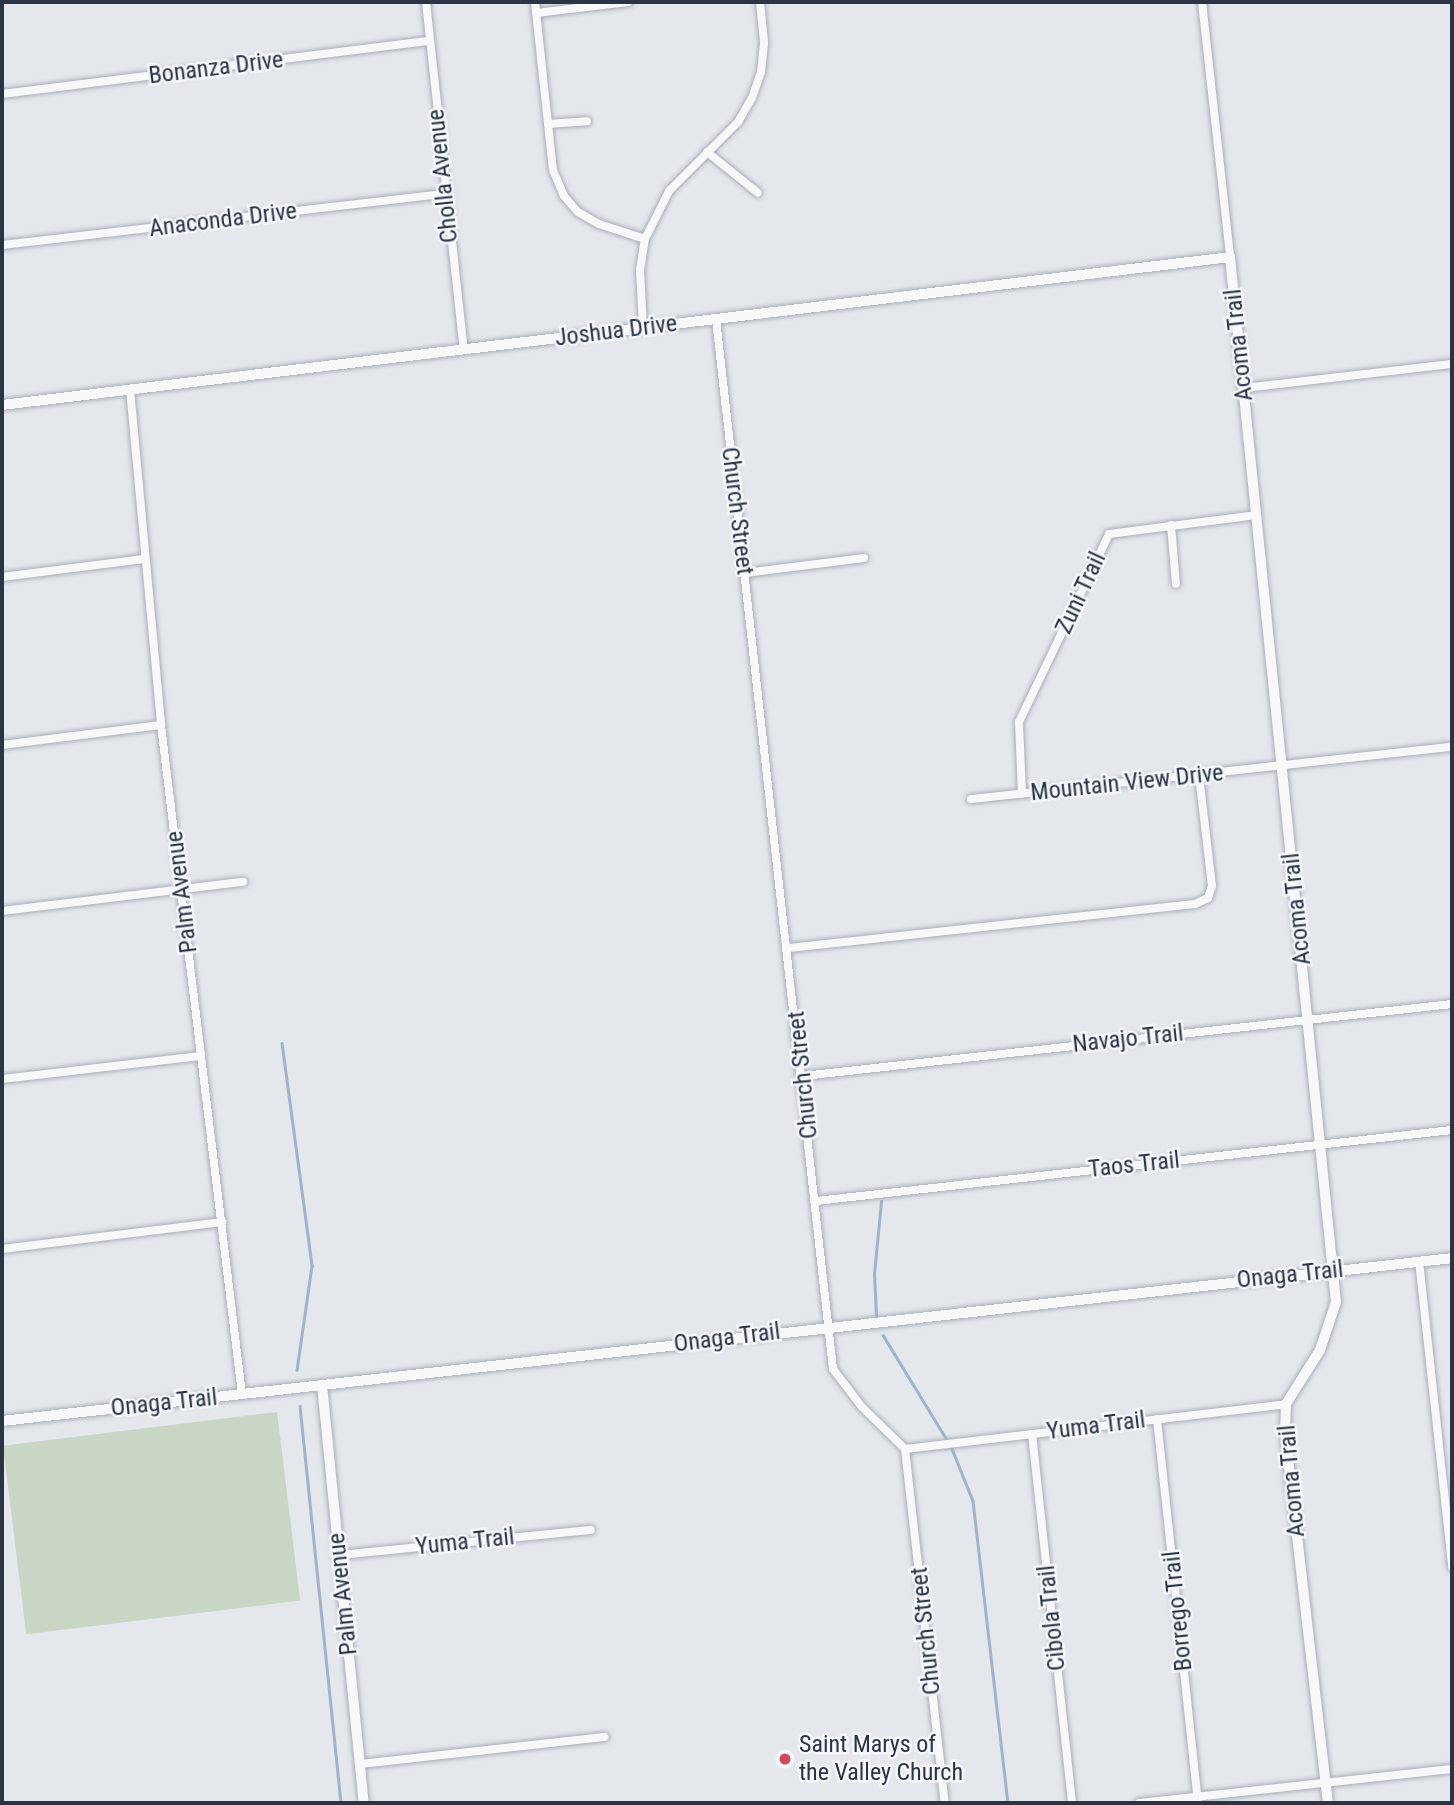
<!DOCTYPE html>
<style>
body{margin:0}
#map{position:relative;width:1454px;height:1805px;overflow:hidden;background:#e4e7ec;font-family:"Roboto Condensed",sans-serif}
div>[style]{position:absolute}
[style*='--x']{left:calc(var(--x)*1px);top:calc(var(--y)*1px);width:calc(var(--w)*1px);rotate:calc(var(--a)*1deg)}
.green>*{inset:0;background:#c9d6c5;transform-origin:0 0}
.stream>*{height:2.5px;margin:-1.25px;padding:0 1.25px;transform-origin:1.25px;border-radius:1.25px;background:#9fb4cc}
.roads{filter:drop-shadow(0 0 2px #a9aeb7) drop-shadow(0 0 2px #a9aeb7)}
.minor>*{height:8px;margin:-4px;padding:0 4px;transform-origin:4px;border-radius:4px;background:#f7f8fa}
.tertiary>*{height:10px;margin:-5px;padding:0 5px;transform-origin:5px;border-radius:5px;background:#f7f8fa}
.dots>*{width:19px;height:19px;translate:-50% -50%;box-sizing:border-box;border:4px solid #f4f6f9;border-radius:50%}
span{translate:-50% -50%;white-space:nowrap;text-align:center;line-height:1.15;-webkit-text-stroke:5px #f4f6f9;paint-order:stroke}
.street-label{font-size:24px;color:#2b3445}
.poi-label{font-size:24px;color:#2b3445}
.left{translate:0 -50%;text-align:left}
.frame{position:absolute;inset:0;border:4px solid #2b3445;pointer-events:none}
</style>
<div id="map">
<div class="green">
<div style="left:277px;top:1412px;width:190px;height:276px;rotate:83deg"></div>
</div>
<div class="stream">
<div style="--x:282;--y:1043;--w:225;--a:82.3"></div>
<div style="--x:312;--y:1266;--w:105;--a:98.2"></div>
<div style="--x:876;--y:1316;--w:42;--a:-92.7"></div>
<div style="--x:874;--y:1274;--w:73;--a:-84.5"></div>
<div style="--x:883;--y:1335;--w:123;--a:58.6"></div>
<div style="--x:300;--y:1406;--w:399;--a:84.1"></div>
<div style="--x:951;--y:1446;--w:59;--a:68.2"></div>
<div style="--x:973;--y:1501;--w:304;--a:83.4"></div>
</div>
<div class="roads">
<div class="minor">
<div style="--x:426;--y:2;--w:349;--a:83.8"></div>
<div style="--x:535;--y:2;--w:169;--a:83.9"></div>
<div style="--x:553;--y:170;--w:28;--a:67"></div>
<div style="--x:564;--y:196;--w:21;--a:49"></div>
<div style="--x:578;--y:212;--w:24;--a:30"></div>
<div style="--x:599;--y:224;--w:48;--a:18.1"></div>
<div style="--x:1202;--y:2;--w:257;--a:83.7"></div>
<div style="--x:536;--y:13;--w:93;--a:-6.8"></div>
<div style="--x:2;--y:94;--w:431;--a:-7.1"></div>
<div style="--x:548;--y:124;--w:39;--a:-4"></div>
<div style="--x:707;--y:152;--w:65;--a:38.8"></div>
<div style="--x:2;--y:245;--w:445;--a:-6.6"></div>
<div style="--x:716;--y:319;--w:1056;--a:83.64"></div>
<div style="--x:833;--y:1369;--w:48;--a:52.7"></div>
<div style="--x:862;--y:1407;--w:60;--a:44.3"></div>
<div style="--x:905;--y:1449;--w:356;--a:83.6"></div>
<div style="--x:643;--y:327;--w:57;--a:-93"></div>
<div style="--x:640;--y:270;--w:31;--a:-81"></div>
<div style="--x:645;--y:239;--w:54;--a:-63.4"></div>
<div style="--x:669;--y:191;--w:98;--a:-45"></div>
<div style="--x:738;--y:122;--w:28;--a:-60"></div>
<div style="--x:752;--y:98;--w:28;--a:-71"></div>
<div style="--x:761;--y:72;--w:30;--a:-84"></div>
<div style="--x:764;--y:42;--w:40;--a:-95.7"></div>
<div style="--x:1244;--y:388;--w:209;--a:-6.6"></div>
<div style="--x:130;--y:389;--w:337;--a:84.7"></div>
<div style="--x:161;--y:725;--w:674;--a:83.1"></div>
<div style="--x:1171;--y:525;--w:59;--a:85.2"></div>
<div style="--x:745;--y:573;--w:120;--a:-7.2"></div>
<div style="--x:2;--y:577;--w:143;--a:-7.2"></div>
<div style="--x:2;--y:745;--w:160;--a:-7.2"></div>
<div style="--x:1022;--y:794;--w:72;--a:-92.4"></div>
<div style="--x:1019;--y:722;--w:208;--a:-64.4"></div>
<div style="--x:1109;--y:534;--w:149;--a:-7.3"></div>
<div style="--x:971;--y:799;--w:484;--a:-6.2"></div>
<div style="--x:2;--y:911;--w:243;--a:-6.9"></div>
<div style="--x:789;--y:948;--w:408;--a:-6.2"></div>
<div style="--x:1195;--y:904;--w:14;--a:-25"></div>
<div style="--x:1208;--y:898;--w:13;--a:-72"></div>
<div style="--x:1212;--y:886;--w:112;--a:-96.7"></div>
<div style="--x:803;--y:1076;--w:653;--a:-6.33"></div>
<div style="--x:2;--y:1079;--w:200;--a:-6.6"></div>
<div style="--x:816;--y:1201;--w:640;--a:-6.37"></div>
<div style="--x:2;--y:1249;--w:222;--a:-7"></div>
<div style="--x:1419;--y:1261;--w:308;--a:83.8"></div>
<div style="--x:1157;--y:1419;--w:386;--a:83.9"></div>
<div style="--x:1032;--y:1434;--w:371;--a:83.8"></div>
<div style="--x:905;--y:1449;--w:384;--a:-6.7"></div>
<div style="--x:339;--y:1555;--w:253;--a:-5.7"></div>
<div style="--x:360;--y:1764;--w:246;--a:-6.3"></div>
<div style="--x:1139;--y:1803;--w:315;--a:-6.2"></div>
</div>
<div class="tertiary">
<div style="--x:2;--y:405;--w:1237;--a:-6.87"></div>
<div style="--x:1230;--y:257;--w:1050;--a:84.21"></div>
<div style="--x:1336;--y:1302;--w:51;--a:108.4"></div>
<div style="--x:1320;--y:1350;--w:64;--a:122.2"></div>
<div style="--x:1286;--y:1404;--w:28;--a:92"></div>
<div style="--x:1285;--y:1432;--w:373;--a:83.4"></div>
<div style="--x:322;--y:1385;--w:420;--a:84.3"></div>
<div style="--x:2;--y:1421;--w:1459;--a:-6.41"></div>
</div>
</div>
<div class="dots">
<div style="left:785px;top:1759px;background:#d04a5d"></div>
</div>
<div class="street-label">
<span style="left:216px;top:68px;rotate:-7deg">Bonanza Drive</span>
<span style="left:443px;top:176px;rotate:-96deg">Cholla Avenue</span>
<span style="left:223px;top:220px;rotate:-7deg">Anaconda Drive</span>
<span style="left:616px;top:331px;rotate:-7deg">Joshua Drive</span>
<span style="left:1239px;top:345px;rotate:-96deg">Acoma Trail</span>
<span style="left:737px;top:511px;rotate:83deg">Church Street</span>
<span style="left:1081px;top:593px;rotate:-65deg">Zuni Trail</span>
<span style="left:1127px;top:783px;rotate:-6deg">Mountain View Drive</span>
<span style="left:182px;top:892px;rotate:-97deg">Palm Avenue</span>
<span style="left:1297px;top:909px;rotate:-96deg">Acoma Trail</span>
<span style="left:1128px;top:1039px;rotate:-6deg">Navajo Trail</span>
<span style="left:803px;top:1075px;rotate:-96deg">Church Street</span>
<span style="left:1134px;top:1165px;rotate:-6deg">Taos Trail</span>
<span style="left:1290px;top:1275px;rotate:-6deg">Onaga Trail</span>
<span style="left:727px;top:1338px;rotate:-7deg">Onaga Trail</span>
<span style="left:164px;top:1403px;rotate:-6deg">Onaga Trail</span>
<span style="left:1096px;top:1426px;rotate:-7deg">Yuma Trail</span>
<span style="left:1292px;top:1481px;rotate:-95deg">Acoma Trail</span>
<span style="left:465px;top:1542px;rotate:-6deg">Yuma Trail</span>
<span style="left:343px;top:1594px;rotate:-96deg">Palm Avenue</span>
<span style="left:1178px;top:1611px;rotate:-96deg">Borrego Trail</span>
<span style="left:1052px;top:1618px;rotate:-96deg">Cibola Trail</span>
<span style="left:926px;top:1631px;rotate:-96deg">Church Street</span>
</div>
<div class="poi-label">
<span class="left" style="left:799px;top:1759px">Saint Marys of<br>the Valley Church</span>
</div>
<div class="frame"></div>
</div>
